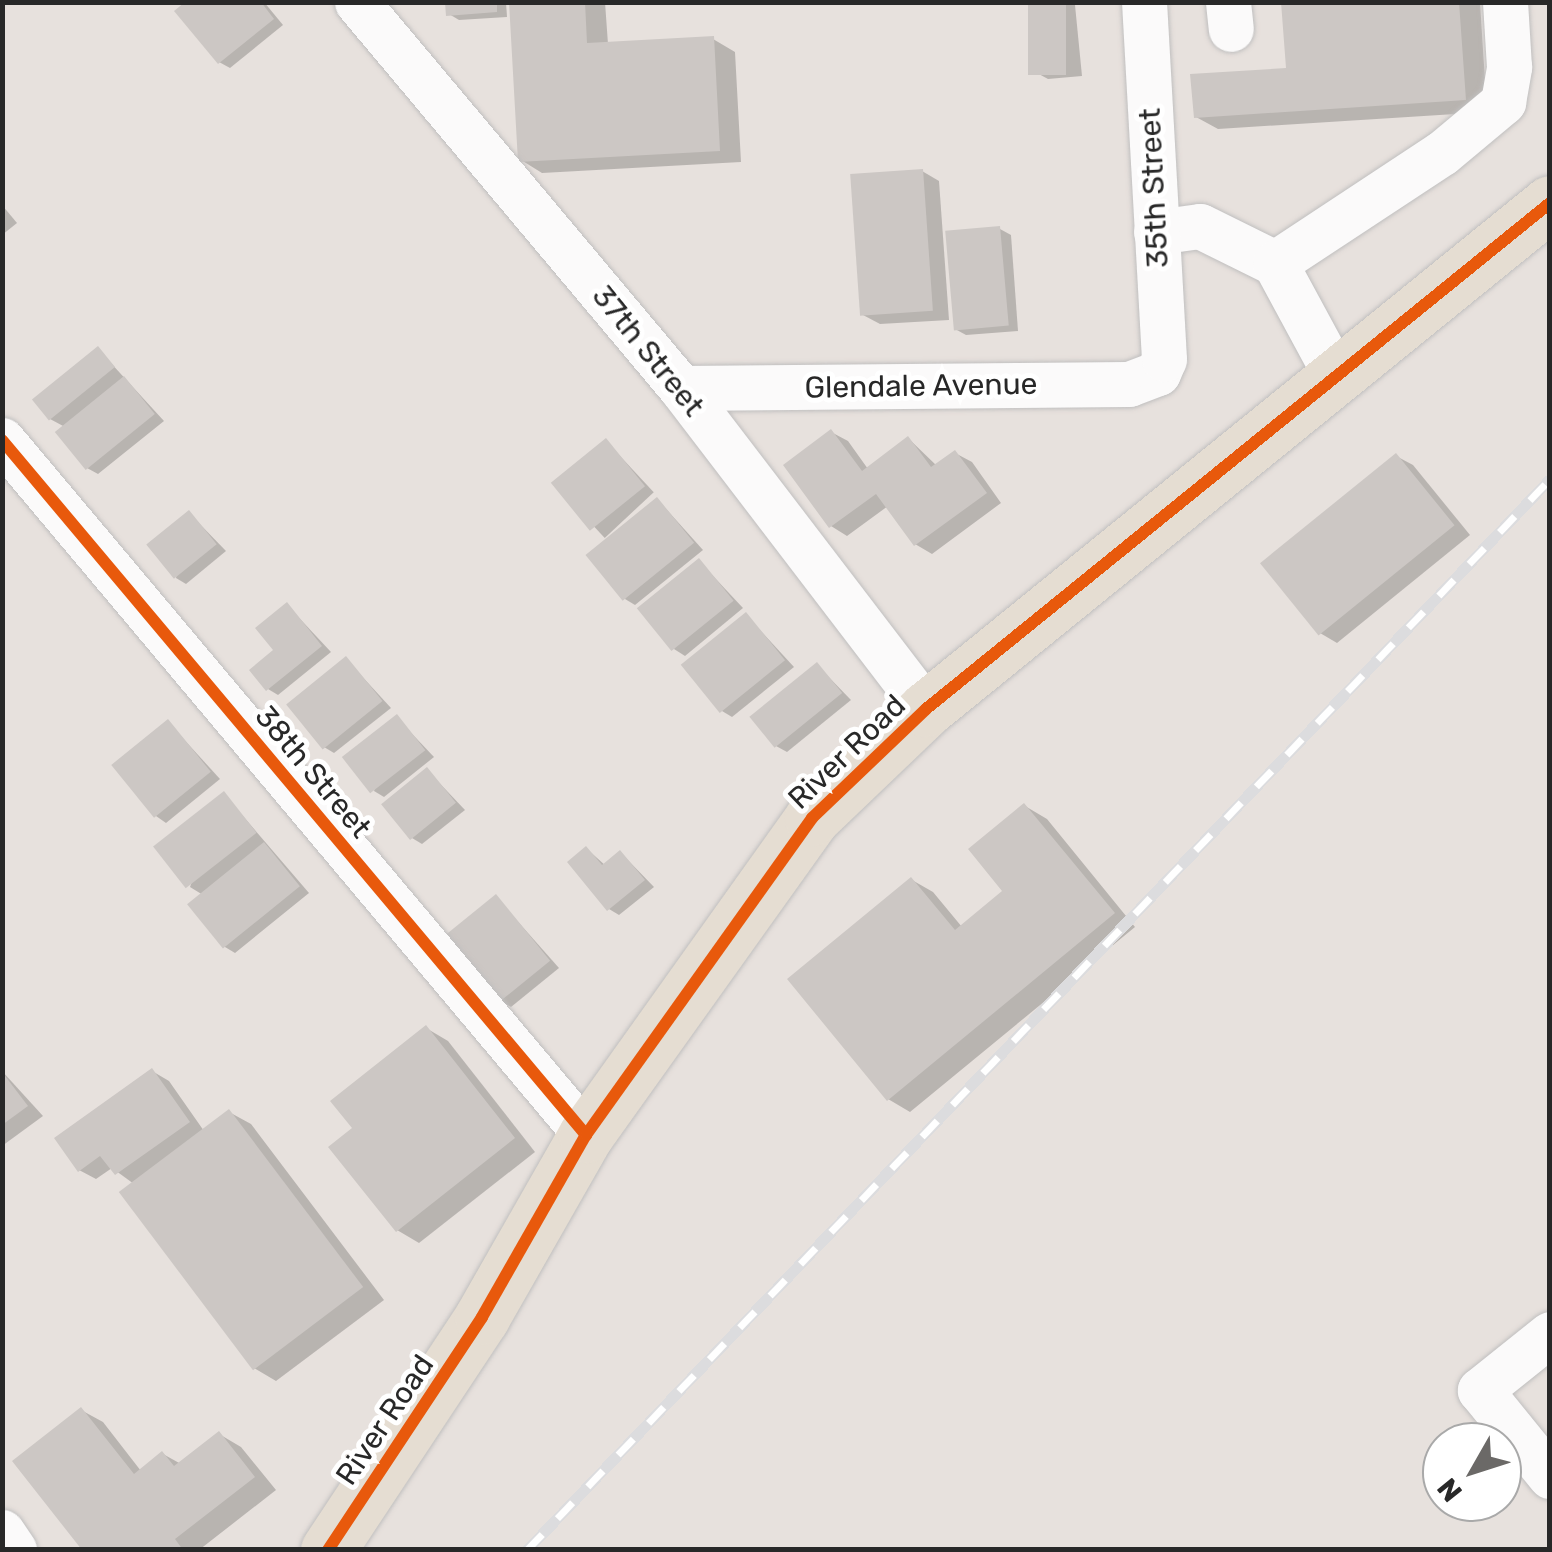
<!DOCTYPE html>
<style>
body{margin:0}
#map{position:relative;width:1552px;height:1552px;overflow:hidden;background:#e7e1dd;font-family:Rubik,sans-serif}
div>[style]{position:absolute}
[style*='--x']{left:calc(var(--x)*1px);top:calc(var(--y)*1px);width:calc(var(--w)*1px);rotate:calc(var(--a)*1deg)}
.shadow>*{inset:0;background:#0003;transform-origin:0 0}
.building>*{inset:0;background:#ccc7c4;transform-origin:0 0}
.roads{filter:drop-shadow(0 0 2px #c0bfbf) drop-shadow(0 0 2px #c0bfbf)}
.minor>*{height:45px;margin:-22.5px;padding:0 22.5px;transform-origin:22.5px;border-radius:22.5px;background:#fbfafa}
.major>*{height:55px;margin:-27.5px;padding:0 27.5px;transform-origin:27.5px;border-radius:27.5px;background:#e5ddd2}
.rail>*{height:11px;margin-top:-5.5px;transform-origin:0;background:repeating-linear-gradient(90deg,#fff 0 22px,#dcdcde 0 44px);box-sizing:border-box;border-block:2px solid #dcdcde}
.cycleway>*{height:12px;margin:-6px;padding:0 6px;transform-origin:6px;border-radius:6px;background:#e8590c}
span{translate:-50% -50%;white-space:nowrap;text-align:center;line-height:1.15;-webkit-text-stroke:10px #fff;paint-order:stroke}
.street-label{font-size:30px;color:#282828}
.frame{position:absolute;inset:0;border:5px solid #282828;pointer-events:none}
.north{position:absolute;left:1422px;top:1422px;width:100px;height:100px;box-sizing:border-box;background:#fff;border:2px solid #a9a9a9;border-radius:50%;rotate:231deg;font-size:28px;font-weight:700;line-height:40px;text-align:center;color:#282828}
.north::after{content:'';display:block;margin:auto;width:35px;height:45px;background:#6b6967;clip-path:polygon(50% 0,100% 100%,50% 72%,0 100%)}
</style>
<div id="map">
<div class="shadow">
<div style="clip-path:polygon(189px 2px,264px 2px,283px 25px,230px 68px,219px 62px)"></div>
<div style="clip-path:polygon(448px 2px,506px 2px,507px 17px,459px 20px,449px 14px)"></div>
<div style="clip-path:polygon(512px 2px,605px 2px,608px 44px,713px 39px,735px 52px,741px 162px,542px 173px,521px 160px)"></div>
<div style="clip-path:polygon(1031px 2px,1075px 5px,1082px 76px,1048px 79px,1037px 73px)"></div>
<div style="clip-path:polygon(1284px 2px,1480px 2px,1487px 112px,1218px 129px,1196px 117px,1289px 70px)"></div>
<div style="clip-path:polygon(922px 171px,939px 181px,949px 320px,880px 324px,863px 315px)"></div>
<div style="clip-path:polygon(2px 205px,17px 223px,2px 235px)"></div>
<div style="clip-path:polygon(1000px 229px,1011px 235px,1018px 331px,966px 335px,955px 329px)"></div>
<div style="clip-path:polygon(98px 349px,164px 421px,98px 474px,87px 468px,65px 427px,50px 419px)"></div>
<div style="clip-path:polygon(831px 432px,848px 441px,868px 469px,909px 439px,937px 466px,955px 453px,972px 462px,1001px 503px,932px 554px,915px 544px,888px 506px,847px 536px,831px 526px)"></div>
<div style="left:606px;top:441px;width:70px;height:67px;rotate:47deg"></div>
<div style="clip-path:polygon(1396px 456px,1413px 465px,1470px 535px,1337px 643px,1320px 633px)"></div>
<div style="clip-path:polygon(658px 500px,703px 550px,635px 605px,625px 599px)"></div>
<div style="clip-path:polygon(189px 513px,226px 551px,186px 584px,176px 578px)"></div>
<div style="clip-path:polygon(699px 561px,743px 608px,685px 656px,674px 649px)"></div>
<div style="clip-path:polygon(287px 605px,331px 652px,278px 695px,268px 689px)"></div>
<div style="clip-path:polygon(746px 615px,794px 667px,732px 717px,722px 711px)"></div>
<div style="clip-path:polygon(346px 659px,391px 708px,334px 753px,324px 747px)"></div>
<div style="clip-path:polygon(817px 665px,851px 700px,787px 752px,776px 746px)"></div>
<div style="clip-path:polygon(397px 718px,434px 757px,384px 797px,374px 791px)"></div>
<div style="clip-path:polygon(168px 722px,220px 779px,166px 823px,156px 816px)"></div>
<div style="clip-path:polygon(427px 770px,465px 810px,422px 844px,412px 838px)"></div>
<div style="clip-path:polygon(224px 794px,309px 893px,235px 953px,225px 947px,203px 895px,190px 887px)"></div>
<div style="clip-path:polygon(1025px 806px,1047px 819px,1135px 927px,910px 1112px,888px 1099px,912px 880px,933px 892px,962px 927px,1006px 891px)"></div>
<div style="clip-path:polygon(587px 849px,606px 866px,621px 853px,654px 887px,619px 915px,609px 909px)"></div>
<div style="clip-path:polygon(496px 897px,559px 968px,511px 1007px,500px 1001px)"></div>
<div style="clip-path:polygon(426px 1028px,448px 1041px,535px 1152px,419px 1243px,397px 1230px,356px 1129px)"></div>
<div style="clip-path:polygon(2px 1071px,43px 1116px,2px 1146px)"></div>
<div style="clip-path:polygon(152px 1071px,169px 1081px,204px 1131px,229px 1112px,251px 1124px,384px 1300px,276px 1381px,254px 1368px,134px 1184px,112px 1168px,96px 1179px,79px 1170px)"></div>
<div style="clip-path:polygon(81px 1410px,103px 1422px,141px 1471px,163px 1454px,181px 1464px,219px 1434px,241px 1447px,276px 1490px,199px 1550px,85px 1550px)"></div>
</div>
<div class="building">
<div style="clip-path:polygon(185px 2px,261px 2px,274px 19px,218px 64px,174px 11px)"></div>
<div style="clip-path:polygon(445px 2px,497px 2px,497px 12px,446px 16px)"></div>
<div style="clip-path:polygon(509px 2px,585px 2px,587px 43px,714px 36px,720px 151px,518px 162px)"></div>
<div style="left:1028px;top:2px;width:38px;height:73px"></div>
<div style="clip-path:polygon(1281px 2px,1459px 2px,1466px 100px,1194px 118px,1190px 74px,1286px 68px)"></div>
<div style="left:923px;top:169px;width:142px;height:73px;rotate:86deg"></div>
<div style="left:1000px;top:226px;width:100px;height:55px;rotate:85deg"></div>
<div style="left:98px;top:346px;width:27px;height:85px;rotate:51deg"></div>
<div style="left:124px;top:376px;width:49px;height:89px;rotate:51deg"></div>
<div style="clip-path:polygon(831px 429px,862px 471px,908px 436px,931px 467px,955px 450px,987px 493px,914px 546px,876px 494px,829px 528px,783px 465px)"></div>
<div style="left:606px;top:438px;width:62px;height:71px;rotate:51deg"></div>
<div style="left:1396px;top:453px;width:93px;height:175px;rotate:51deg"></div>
<div style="left:657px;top:497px;width:59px;height:92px;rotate:51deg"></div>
<div style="left:189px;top:510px;width:44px;height:55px;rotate:51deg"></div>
<div style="left:699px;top:558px;width:55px;height:80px;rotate:51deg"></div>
<div style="clip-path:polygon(287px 602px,322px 646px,266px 691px,249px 670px,273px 650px,255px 628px)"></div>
<div style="left:746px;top:612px;width:62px;height:84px;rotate:51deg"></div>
<div style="left:346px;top:656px;width:58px;height:77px;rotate:51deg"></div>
<div style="left:817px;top:662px;width:40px;height:87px;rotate:51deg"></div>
<div style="left:397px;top:714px;width:46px;height:70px;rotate:52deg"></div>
<div style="left:168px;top:719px;width:68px;height:73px;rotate:51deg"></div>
<div style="left:427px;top:767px;width:46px;height:59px;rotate:51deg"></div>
<div style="left:224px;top:791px;width:53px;height:90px;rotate:52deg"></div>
<div style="clip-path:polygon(1024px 803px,1115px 913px,887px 1101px,787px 979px,911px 877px,955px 930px,1002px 891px,968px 849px)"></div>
<div style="left:264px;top:842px;width:57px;height:99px;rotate:51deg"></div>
<div style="clip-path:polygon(586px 846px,602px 865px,620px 850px,645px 880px,607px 911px,567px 862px)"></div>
<div style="left:496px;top:894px;width:86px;height:67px;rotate:51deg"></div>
<div style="clip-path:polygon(426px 1025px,515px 1138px,396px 1232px,328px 1147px,352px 1128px,330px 1101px)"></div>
<div style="clip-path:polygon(152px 1068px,190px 1122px,115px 1175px,100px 1156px,78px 1172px,54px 1138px)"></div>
<div style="clip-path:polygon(2px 1072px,28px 1106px,2px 1125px)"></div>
<div style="left:229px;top:1109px;width:223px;height:138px;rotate:53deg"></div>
<div style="clip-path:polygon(81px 1407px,134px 1474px,162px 1451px,174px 1466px,219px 1431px,255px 1477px,175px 1539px,183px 1550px,82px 1550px,12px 1461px)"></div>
</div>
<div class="roads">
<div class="minor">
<div style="--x:357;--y:2;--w:504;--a:49.99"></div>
<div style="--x:681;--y:388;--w:404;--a:52.6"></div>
<div style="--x:1228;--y:2;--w:27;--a:84"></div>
<div style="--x:1156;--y:232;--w:44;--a:-7.8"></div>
<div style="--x:1200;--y:226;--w:84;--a:26.3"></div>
<div style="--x:1336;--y:376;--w:128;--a:-118.4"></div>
<div style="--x:1275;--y:263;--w:200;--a:-33.4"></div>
<div style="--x:1442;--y:153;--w:80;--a:-39.9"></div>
<div style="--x:1503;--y:102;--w:36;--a:-80"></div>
<div style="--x:1509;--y:67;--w:65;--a:-93.5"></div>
<div style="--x:681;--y:388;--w:448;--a:-0.5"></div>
<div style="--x:1129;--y:384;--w:31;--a:-21"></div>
<div style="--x:1158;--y:373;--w:15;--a:-67"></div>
<div style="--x:1164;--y:359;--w:358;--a:-93.2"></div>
<div style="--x:2;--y:440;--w:908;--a:49.96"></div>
<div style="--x:1550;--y:1334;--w:90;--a:141.3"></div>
<div style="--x:1480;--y:1390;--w:111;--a:50.9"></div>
<div style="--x:2;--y:1532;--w:22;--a:56"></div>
</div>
<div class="major">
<div style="--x:328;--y:1550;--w:279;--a:-56.5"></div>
<div style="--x:482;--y:1317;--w:210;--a:-60.3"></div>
<div style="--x:586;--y:1135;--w:389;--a:-54.5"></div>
<div style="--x:812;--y:818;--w:158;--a:-43.7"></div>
<div style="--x:926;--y:709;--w:803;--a:-39.04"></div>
</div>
</div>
<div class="rail">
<div style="--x:527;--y:1550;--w:1481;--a:-46.31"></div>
</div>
<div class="cycleway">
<div style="--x:2;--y:440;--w:908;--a:49.96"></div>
<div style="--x:328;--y:1550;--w:279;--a:-56.5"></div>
<div style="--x:482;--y:1317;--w:210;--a:-60.3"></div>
<div style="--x:586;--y:1135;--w:389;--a:-54.5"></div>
<div style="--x:812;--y:818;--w:158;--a:-43.7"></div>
<div style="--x:926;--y:709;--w:803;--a:-39.04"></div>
</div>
<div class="street-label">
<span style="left:1154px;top:188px;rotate:-93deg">35th Street</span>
<span style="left:648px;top:351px;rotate:51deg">37th Street</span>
<span style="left:921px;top:386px;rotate:-1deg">Glendale Avenue</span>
<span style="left:847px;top:752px;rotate:-44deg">River Road</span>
<span style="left:313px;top:772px;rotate:50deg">38th Street</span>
<span style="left:385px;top:1420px;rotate:-56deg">River Road</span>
</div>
<div class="frame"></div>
<div class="north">N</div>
</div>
